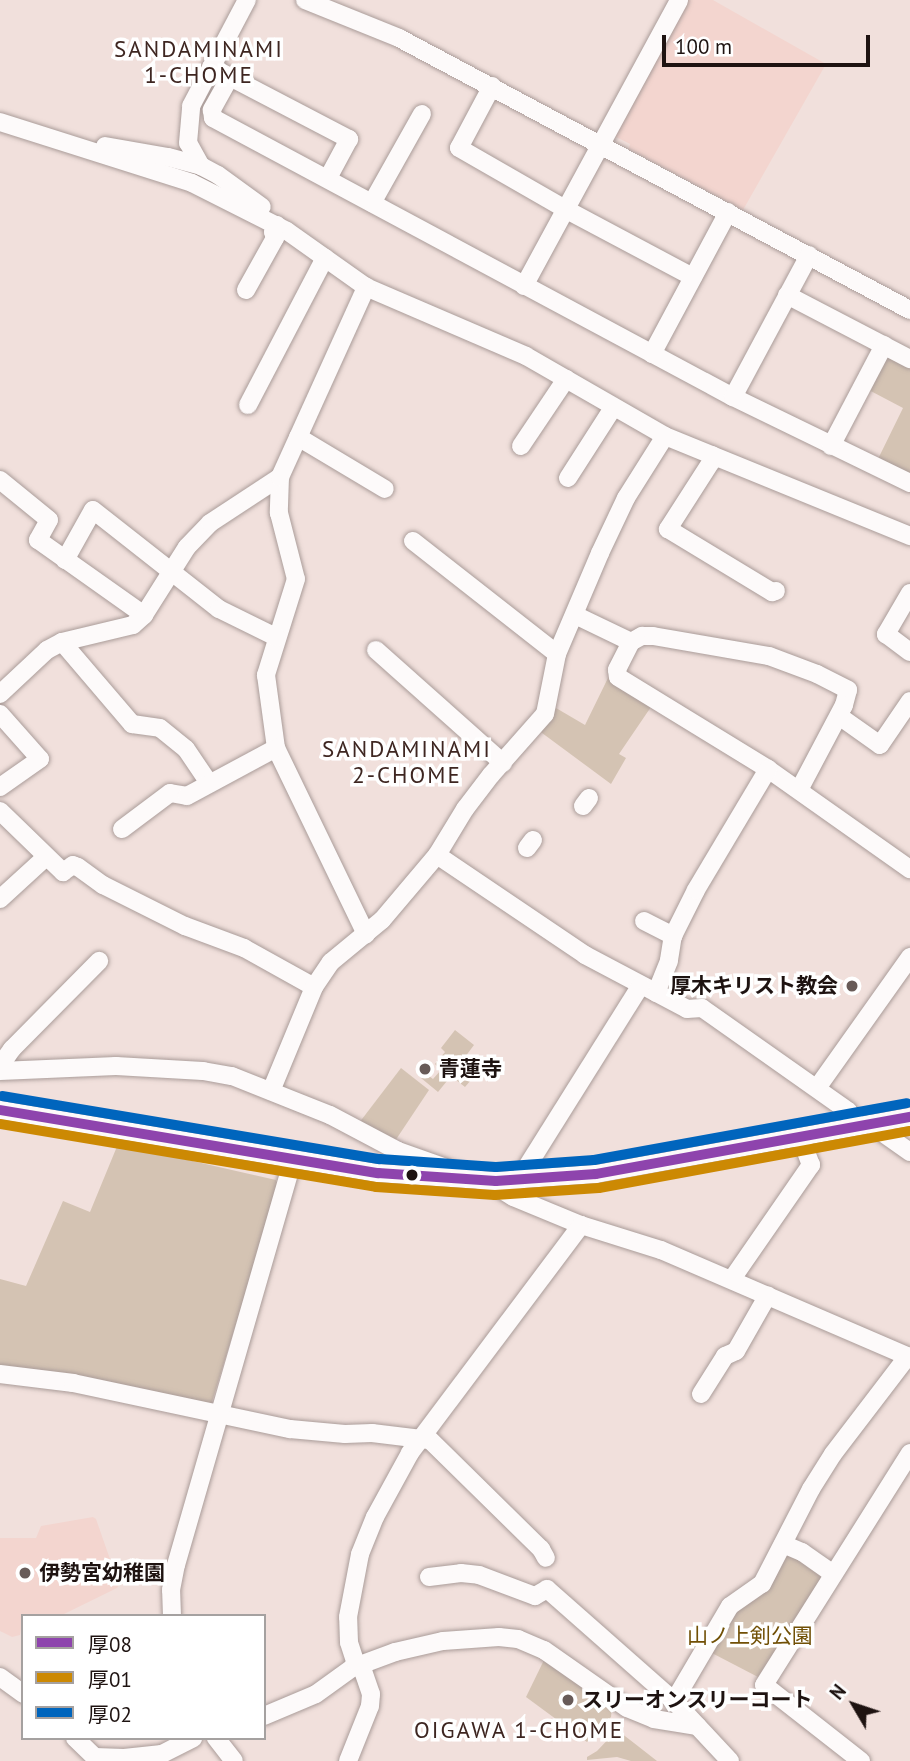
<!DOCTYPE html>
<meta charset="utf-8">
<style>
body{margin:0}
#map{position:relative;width:910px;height:1761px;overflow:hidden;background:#f1e0dc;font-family:"PT Sans","Noto Sans JP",sans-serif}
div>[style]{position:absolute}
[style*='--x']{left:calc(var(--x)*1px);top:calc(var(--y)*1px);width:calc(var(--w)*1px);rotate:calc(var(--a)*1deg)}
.built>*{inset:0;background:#f3d5cf}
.green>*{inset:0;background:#d4c3b3}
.roads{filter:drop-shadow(0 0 2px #aa9c99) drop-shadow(0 0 2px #aa9c99)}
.minor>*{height:18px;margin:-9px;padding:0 9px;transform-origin:9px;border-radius:9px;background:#fdfafa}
.bus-1>*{height:10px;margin:-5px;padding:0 5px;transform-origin:5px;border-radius:5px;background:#8e44ad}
.bus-2>*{height:10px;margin:-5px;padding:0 5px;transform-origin:5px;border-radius:5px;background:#cc8903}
.bus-3>*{height:10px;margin:-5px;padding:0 5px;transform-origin:5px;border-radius:5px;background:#0065bd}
.dots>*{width:19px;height:19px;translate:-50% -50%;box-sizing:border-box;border:4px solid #fff;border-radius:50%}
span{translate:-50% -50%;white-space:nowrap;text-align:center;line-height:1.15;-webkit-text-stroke:7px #fff;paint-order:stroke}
.poi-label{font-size:21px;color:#1e1311;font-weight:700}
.right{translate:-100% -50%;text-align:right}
.left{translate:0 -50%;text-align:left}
.park-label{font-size:21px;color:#715006}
.neighbourhood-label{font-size:23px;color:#3e2621;letter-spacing:2px}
.legend{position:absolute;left:21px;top:1614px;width:245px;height:126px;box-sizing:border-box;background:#fff;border:2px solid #a5a1a0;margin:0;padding:9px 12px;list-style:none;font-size:21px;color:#1e1311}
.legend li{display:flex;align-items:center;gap:14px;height:35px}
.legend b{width:35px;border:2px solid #a5a1a0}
.north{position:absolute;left:819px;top:1670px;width:70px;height:70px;-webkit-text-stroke:5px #fff;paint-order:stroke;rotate:309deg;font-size:19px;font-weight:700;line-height:28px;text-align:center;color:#1e1311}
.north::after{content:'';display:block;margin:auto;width:24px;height:32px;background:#1e1311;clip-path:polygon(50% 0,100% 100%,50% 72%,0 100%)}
.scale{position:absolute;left:662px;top:35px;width:208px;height:32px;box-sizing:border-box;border:4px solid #1e1311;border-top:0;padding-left:9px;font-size:21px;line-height:24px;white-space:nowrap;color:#1e1311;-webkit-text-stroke:5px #fff;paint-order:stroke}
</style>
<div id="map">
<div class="built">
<div style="clip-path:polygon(686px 0,713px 0,826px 64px,743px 210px,629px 149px,630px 144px,612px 135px)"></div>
<div style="clip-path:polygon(93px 1517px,96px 1519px,119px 1585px,117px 1588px,60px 1616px,23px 1616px,20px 1635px,12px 1637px,0 1631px,0 1538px,36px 1538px,41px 1526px)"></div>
</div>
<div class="green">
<div style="clip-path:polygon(883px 353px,910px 364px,910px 477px,877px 461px,903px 408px,865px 388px)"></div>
<div style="clip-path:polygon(608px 678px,653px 704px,619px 754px,626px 758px,611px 784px,538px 730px,556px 708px,585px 725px)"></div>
<div style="clip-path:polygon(455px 1030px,474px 1045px,462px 1061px,477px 1073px,465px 1087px,451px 1076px,438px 1092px,421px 1078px,425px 1073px,433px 1079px,441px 1070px,435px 1064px,445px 1052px,441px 1048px)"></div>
<div style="clip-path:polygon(401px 1068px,429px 1090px,395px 1141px,359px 1123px)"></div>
<div style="clip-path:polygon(118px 1144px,276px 1180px,278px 1188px,211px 1405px,0 1370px,0 1279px,26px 1286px,63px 1201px,90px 1212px)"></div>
<div style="clip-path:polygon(791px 1553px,820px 1574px,820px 1582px,758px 1677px,708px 1651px,731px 1612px,785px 1556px)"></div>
<div style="clip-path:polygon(545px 1658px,612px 1708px,611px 1717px,587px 1742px,526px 1697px)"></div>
<div style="clip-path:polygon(617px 1730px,634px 1743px,657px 1761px,631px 1761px,617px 1757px,587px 1760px,587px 1757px,597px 1751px)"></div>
</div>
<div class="roads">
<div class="minor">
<div style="--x:305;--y:0;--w:101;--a:22"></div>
<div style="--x:399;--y:38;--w:579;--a:28.03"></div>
<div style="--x:211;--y:67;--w:156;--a:27.6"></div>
<div style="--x:349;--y:139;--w:44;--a:118.3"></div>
<div style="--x:230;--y:77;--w:38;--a:119"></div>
<div style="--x:212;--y:110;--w:8;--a:83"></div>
<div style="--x:213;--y:118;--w:590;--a:28.22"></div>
<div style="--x:733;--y:397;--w:197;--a:25.9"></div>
<div style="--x:492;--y:86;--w:70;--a:118"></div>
<div style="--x:459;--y:148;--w:122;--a:29.9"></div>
<div style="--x:565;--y:209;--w:145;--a:28"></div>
<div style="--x:0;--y:122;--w:201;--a:17.6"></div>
<div style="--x:192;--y:183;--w:106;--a:26.8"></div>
<div style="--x:287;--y:231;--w:97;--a:35.3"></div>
<div style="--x:366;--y:287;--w:174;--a:23.3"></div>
<div style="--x:526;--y:356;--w:160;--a:29.9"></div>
<div style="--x:665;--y:436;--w:265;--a:22.2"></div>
<div style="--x:105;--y:146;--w:64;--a:9.9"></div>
<div style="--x:168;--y:157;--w:34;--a:15"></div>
<div style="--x:201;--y:166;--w:19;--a:28"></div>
<div style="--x:218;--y:175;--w:54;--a:36"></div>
<div style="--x:201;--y:166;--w:26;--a:-119"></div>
<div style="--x:188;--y:143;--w:37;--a:-85"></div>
<div style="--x:191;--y:106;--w:120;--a:-62.2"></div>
<div style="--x:372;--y:203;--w:102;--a:-60.7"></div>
<div style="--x:524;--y:286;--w:325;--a:-61.5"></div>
<div style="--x:246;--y:290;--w:60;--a:-60.9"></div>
<div style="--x:275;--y:238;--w:6;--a:-108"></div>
<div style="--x:273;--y:232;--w:8;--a:-60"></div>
<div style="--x:787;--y:295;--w:139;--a:27.5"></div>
<div style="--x:652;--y:354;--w:161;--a:-61.8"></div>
<div style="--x:733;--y:397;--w:161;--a:-61.8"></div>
<div style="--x:248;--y:405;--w:166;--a:-62.4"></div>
<div style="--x:298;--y:437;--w:101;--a:30.9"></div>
<div style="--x:521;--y:446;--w:81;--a:-56.1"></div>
<div style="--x:831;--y:446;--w:114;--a:-62.3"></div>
<div style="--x:712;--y:455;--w:7;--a:98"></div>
<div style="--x:711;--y:462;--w:80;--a:122.7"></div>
<div style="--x:668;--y:529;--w:122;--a:31.2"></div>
<div style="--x:772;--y:592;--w:4;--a:-14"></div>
<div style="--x:280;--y:477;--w:36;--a:92"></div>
<div style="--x:279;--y:513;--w:68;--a:75.6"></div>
<div style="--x:296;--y:579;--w:101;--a:107.4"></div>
<div style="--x:266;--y:675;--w:74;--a:82.2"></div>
<div style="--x:276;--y:748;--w:207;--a:64.2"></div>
<div style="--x:568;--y:478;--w:83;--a:-57.3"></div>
<div style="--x:0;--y:480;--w:63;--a:39.2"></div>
<div style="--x:49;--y:520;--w:23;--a:119"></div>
<div style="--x:38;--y:540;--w:130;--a:35.3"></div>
<div style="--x:413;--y:541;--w:183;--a:38.1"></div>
<div style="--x:65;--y:560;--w:57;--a:-60.8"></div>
<div style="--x:93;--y:510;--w:160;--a:38.2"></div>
<div style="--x:219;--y:609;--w:64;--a:26.2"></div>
<div style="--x:910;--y:593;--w:48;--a:120.3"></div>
<div style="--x:886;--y:634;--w:30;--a:37"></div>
<div style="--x:575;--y:615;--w:62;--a:25.7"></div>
<div style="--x:631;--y:642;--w:13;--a:-29"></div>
<div style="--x:642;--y:636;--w:11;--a:0"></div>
<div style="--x:653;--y:636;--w:118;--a:9.8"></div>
<div style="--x:769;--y:656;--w:51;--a:20.6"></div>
<div style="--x:817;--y:674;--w:35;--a:27"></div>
<div style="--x:848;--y:690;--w:16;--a:105"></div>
<div style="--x:844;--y:705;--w:96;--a:117.9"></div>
<div style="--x:62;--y:642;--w:108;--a:49.5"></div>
<div style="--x:132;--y:724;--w:28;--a:8"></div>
<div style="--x:160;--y:728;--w:33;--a:39"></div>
<div style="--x:186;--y:749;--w:41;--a:55.9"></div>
<div style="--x:631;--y:642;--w:31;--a:117"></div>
<div style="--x:617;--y:670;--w:7;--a:82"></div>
<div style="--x:618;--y:677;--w:176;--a:31.5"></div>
<div style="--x:768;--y:769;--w:174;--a:35.2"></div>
<div style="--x:376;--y:650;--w:170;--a:41.7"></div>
<div style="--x:0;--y:694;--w:64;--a:-43.1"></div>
<div style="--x:47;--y:650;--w:17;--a:-28"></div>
<div style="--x:62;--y:642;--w:73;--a:-13.5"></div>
<div style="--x:133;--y:625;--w:15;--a:-42"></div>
<div style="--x:144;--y:615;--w:80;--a:-57.7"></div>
<div style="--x:187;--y:547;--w:33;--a:-46"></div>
<div style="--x:210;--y:523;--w:84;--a:-33.3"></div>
<div style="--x:280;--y:477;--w:209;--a:-65.6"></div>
<div style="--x:0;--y:714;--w:60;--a:48.4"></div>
<div style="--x:40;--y:759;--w:49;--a:145"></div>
<div style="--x:839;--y:716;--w:50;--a:35.3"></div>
<div style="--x:880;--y:745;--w:53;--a:-55.7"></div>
<div style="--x:583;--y:806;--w:10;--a:-53"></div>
<div style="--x:0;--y:811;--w:88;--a:44.1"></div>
<div style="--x:63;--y:872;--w:12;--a:-35"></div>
<div style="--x:73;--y:865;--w:5;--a:22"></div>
<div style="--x:78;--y:867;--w:31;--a:36"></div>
<div style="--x:103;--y:885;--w:92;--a:26.6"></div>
<div style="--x:185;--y:926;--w:63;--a:20.4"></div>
<div style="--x:244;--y:948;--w:80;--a:29.1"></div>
<div style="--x:122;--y:829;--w:60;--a:-36.9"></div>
<div style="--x:170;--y:793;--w:17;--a:10"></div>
<div style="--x:187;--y:796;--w:101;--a:-28.3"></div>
<div style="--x:527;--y:848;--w:10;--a:-53"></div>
<div style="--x:437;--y:855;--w:179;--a:34"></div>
<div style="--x:585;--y:955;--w:115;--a:27.9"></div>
<div style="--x:687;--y:1009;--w:15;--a:-4"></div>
<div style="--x:702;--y:1008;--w:179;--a:35.2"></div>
<div style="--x:848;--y:1111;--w:18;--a:56"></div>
<div style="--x:0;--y:899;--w:62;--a:-42.4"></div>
<div style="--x:644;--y:921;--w:33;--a:27"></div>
<div style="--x:656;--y:993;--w:35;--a:-68"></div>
<div style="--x:669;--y:960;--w:24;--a:-81"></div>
<div style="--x:673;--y:936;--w:51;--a:-63.4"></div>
<div style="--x:696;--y:890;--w:141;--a:-59.2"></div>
<div style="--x:0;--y:1066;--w:21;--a:-55"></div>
<div style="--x:12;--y:1049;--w:124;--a:-45.3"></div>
<div style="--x:0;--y:1071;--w:116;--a:-2.5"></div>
<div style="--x:116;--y:1066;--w:87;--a:3.3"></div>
<div style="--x:203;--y:1071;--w:29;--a:10"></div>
<div style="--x:232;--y:1076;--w:105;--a:21.7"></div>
<div style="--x:330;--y:1115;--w:77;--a:27.9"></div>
<div style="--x:398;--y:1151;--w:102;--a:19.5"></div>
<div style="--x:494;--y:1185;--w:22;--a:32"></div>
<div style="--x:513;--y:1197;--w:74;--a:22.4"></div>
<div style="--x:581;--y:1225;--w:84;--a:17.4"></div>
<div style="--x:661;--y:1250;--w:271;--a:23.3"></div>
<div style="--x:817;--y:1088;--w:161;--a:-54.6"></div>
<div style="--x:271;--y:1091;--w:113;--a:-67.5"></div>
<div style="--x:314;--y:987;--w:30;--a:-56"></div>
<div style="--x:331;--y:962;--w:66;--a:-39.5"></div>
<div style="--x:382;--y:920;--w:85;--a:-49.8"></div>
<div style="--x:437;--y:855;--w:54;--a:-58.7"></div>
<div style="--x:465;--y:809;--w:43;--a:-52.6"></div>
<div style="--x:491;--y:775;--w:81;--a:-48.5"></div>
<div style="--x:545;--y:714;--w:61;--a:-78.7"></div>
<div style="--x:557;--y:654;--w:110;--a:-66.9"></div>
<div style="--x:600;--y:553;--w:61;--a:-64.7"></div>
<div style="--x:626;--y:498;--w:73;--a:-57.8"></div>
<div style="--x:0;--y:1110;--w:383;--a:9.5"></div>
<div style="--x:378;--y:1173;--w:118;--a:3.9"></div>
<div style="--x:496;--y:1181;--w:100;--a:-4"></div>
<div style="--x:596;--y:1174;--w:319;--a:-10.3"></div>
<div style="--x:870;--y:1124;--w:49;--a:35"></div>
<div style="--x:518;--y:1181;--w:231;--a:-57.9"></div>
<div style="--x:732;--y:1279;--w:139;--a:-55.3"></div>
<div style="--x:811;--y:1165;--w:30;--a:-111"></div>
<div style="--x:0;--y:1374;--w:74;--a:7"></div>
<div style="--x:73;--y:1383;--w:222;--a:12"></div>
<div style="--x:290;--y:1429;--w:55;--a:5.2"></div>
<div style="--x:345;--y:1434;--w:27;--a:-2"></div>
<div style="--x:372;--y:1433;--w:58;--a:6.9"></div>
<div style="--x:430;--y:1440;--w:156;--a:44.5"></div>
<div style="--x:541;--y:1549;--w:10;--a:61"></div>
<div style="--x:701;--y:1394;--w:45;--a:-57.7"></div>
<div style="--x:725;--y:1356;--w:12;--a:-24"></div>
<div style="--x:736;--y:1351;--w:64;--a:-60.3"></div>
<div style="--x:783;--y:1544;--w:21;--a:23"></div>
<div style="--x:802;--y:1552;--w:38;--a:35"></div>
<div style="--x:429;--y:1577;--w:32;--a:-7"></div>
<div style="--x:461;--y:1573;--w:18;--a:6"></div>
<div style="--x:479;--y:1575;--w:60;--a:20.6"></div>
<div style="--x:535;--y:1596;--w:14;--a:-30"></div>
<div style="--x:547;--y:1589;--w:169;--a:41.4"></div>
<div style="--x:674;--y:1701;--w:82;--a:47"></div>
<div style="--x:172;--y:1616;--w:26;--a:-92"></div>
<div style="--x:171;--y:1590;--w:25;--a:-79"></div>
<div style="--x:176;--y:1565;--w:422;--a:-73.9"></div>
<div style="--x:0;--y:1677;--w:29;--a:36"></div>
<div style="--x:674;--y:1701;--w:110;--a:-59.5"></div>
<div style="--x:730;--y:1606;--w:39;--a:-35"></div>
<div style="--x:762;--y:1584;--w:107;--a:-62.7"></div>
<div style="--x:811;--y:1489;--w:41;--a:-57.8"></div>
<div style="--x:833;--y:1454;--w:123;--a:-52.6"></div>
<div style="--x:264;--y:1716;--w:56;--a:-22.9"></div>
<div style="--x:316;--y:1694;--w:44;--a:-35.8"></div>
<div style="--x:352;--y:1668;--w:46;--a:-20.4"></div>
<div style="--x:395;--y:1652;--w:49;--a:-12.9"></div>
<div style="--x:443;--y:1641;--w:56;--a:-4.1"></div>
<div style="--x:499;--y:1637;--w:19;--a:6"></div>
<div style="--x:518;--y:1639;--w:28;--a:23"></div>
<div style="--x:544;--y:1650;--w:101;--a:34.9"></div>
<div style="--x:627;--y:1708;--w:29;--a:22"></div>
<div style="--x:654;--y:1719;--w:44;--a:9.2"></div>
<div style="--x:75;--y:1738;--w:28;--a:44"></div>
<div style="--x:95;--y:1757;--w:29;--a:2"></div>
<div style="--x:124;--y:1758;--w:38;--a:-6"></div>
<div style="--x:162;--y:1754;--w:35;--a:-27"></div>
<div style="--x:216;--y:1738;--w:29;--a:52"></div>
<div style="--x:348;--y:1761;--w:59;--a:-68.2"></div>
<div style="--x:370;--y:1706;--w:12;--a:-85"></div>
<div style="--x:371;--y:1694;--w:28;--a:-109"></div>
<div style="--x:362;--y:1668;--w:10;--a:-135"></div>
<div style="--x:355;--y:1661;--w:20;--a:-108"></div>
<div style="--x:349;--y:1642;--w:25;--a:-92"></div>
<div style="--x:348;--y:1617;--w:64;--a:-79.2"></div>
<div style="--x:360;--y:1554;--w:40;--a:-68"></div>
<div style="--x:375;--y:1517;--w:73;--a:-61.3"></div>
<div style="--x:410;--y:1453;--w:285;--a:-53.1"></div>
<div style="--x:861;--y:1761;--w:123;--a:-141.9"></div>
<div style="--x:764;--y:1685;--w:274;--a:-57.8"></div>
</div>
</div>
<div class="bus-1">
<div style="--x:0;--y:1110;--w:383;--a:9.5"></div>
<div style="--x:378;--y:1173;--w:118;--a:3.9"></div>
<div style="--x:496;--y:1181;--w:100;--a:-4"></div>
<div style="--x:596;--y:1174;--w:319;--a:-10.3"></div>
</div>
<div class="bus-2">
<div style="--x:0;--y:1124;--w:381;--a:9.5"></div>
<div style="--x:376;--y:1187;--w:119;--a:3.8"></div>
<div style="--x:495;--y:1195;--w:104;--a:-3.9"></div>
<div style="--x:599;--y:1188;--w:316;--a:-10.4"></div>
</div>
<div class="bus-3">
<div style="--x:2;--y:1096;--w:383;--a:9.5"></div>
<div style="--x:380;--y:1159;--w:116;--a:3.9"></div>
<div style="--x:496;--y:1167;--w:98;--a:-4.1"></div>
<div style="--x:594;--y:1160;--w:318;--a:-10.3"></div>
</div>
<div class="dots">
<div style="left:852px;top:986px;background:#685b58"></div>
<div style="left:425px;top:1069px;background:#685b58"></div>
<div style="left:412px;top:1175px;background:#1e1311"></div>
<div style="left:25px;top:1573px;background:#685b58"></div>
<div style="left:568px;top:1700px;background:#685b58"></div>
</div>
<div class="poi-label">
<span class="right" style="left:838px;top:986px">厚木キリスト教会</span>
<span class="left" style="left:439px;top:1069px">青蓮寺</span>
<span class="left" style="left:39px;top:1573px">伊勢宮幼稚園</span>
<span class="left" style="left:582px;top:1700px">スリーオンスリーコート</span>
</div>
<div class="park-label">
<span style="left:750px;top:1636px">山ノ上剣公園</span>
</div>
<div class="neighbourhood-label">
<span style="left:199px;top:62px">SANDAMINAMI<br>1-CHOME</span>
<span style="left:407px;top:762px">SANDAMINAMI<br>2-CHOME</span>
<span style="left:519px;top:1730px">OIGAWA 1-CHOME</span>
</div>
<ul class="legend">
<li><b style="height:9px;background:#8e44ad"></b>厚08</li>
<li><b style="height:9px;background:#cc8903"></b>厚01</li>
<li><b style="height:9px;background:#0065bd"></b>厚02</li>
</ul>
<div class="north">N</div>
<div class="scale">100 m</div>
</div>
